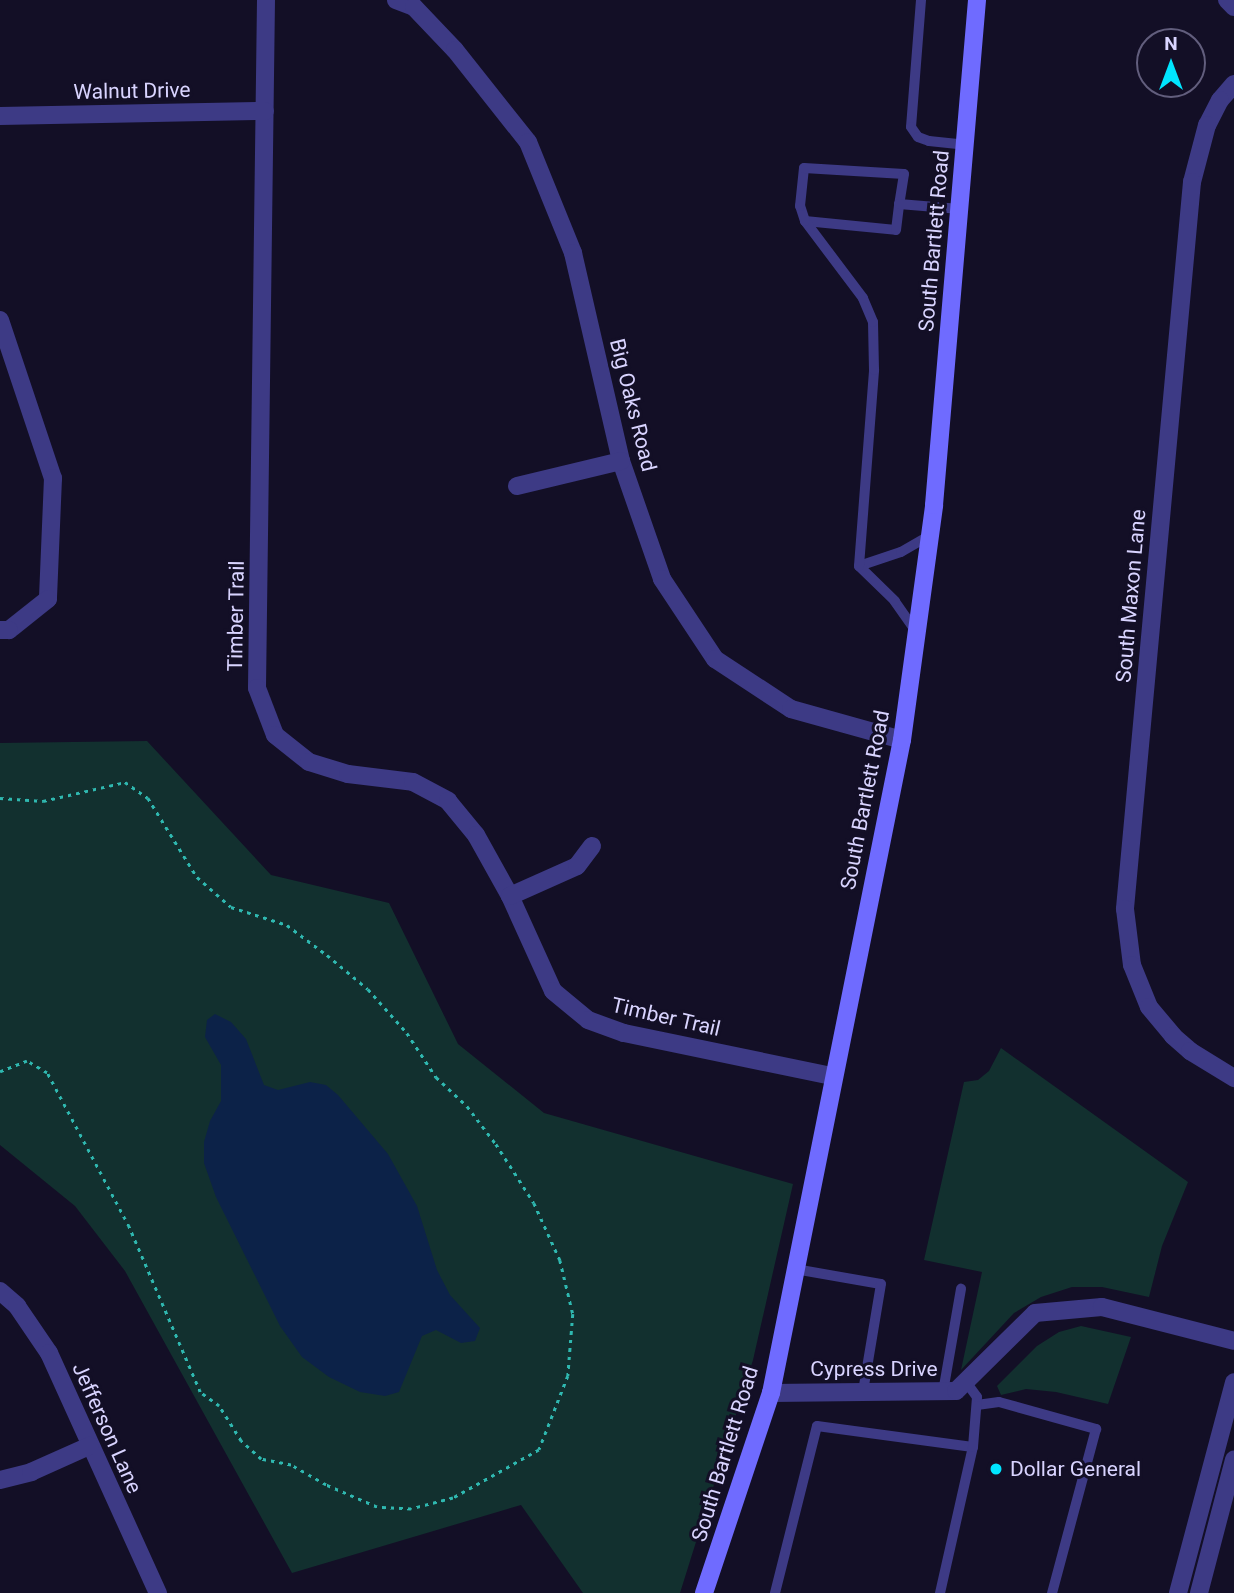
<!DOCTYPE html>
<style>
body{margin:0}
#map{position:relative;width:1234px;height:1593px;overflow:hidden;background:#130f26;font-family:Roboto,sans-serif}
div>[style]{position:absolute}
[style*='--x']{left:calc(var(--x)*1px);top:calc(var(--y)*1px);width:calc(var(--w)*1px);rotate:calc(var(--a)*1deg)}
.green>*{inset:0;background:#12302f}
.water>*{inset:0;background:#0c2248}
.path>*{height:2.5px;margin-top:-1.25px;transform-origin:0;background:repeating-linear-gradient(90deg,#2fb8b0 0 3.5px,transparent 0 8.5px)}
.service>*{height:10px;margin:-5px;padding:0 5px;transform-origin:5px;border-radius:5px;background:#3d3a85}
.minor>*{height:18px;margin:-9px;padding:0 9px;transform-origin:9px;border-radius:9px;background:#3d3a85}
.tertiary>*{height:18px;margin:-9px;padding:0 9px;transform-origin:9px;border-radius:9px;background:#3d3a85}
.secondary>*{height:18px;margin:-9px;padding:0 9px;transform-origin:9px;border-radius:9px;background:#6f6bff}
.dots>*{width:19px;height:19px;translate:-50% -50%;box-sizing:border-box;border:4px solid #130f26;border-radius:50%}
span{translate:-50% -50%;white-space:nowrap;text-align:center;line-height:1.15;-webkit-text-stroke:6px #130f26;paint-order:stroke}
.street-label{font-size:21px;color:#d9d4ff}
.poi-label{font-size:21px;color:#d9d4ff}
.left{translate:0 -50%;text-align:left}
.north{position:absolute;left:1136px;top:28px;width:70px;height:70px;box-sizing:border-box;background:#130f26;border:2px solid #625e7d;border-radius:50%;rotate:0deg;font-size:19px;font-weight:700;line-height:28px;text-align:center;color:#d9d4ff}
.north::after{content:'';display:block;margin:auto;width:24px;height:32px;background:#00e5ff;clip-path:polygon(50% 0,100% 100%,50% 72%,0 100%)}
</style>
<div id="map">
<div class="green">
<div style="clip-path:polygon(147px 741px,271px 875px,389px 903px,458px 1044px,544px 1113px,793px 1184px,753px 1360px,680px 1593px,583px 1593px,521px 1505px,292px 1573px,125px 1271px,75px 1206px,0 1145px,0 743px)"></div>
<div style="clip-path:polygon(1001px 1048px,1188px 1182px,1162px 1246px,1149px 1297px,1102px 1287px,1072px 1287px,1041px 1297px,1014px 1313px,961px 1370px,982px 1272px,924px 1260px,964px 1082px,978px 1080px,989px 1071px)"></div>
<div style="clip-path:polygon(1081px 1326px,1131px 1337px,1108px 1404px,1056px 1392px,1026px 1389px,1001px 1395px,997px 1386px,1037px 1346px,1059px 1332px)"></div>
</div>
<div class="water">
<div style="clip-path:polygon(215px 1014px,231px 1022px,246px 1039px,264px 1085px,278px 1090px,310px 1082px,326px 1085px,338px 1095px,388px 1154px,417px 1206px,437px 1270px,450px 1295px,480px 1328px,475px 1341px,461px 1343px,436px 1330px,422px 1336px,399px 1392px,385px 1396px,360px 1392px,329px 1377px,302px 1357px,280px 1326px,216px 1197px,204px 1163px,204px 1142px,210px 1121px,221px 1101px,221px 1065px,205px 1037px,207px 1020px)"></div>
</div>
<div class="path">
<div style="--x:0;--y:798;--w:43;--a:4"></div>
<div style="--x:43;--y:801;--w:84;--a:-13"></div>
<div style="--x:125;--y:782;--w:28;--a:35"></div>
<div style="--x:148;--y:798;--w:93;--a:58.2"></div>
<div style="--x:197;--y:877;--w:45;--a:41.4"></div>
<div style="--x:231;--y:907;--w:59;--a:17.8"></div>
<div style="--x:287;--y:925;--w:50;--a:36.9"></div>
<div style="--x:327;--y:955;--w:53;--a:39.7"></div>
<div style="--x:368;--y:989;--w:59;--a:48.4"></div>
<div style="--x:407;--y:1033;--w:53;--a:56.6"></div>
<div style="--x:436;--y:1077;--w:42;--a:43.1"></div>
<div style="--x:467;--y:1106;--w:48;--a:52.7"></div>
<div style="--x:496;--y:1144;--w:70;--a:57.2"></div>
<div style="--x:534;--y:1203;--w:63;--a:65.5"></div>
<div style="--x:560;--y:1260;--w:56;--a:76.5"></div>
<div style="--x:573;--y:1314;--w:62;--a:94.6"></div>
<div style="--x:568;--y:1376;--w:79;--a:111.4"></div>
<div style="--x:539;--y:1450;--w:98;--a:150.8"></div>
<div style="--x:453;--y:1498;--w:43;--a:165.3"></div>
<div style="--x:411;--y:1509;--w:34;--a:-177"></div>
<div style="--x:377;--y:1507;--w:56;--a:-156.7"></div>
<div style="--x:326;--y:1485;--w:40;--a:-150.3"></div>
<div style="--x:291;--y:1465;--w:31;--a:-169"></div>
<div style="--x:261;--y:1459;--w:27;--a:-138"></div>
<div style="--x:241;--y:1441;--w:41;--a:-122.2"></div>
<div style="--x:219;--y:1406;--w:24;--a:-144"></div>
<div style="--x:200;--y:1392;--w:180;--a:-113.3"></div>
<div style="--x:129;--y:1227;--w:174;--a:-118"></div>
<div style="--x:47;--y:1073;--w:23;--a:-149"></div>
<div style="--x:27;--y:1061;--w:29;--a:158"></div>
</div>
<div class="service">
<div style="--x:921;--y:0;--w:127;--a:94.5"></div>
<div style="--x:911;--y:127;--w:12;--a:55"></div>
<div style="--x:918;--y:137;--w:12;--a:20"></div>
<div style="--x:929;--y:141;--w:36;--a:6"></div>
<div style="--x:805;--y:221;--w:91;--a:5.6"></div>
<div style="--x:896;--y:230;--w:26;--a:-83"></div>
<div style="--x:859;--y:566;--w:44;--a:-18.4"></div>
<div style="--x:901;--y:552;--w:34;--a:-30"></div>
<div style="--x:917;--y:633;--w:39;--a:-125"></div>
<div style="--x:895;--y:601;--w:50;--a:-135.8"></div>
<div style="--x:859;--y:566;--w:197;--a:-85.6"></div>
<div style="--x:874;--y:370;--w:48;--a:-91.2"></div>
<div style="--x:873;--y:322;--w:26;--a:-113"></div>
<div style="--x:863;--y:298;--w:96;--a:-127"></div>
<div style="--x:805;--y:221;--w:16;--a:-108"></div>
<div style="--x:800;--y:206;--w:38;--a:-84"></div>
<div style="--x:804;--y:168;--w:100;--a:3.4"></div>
<div style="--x:904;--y:174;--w:30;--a:99"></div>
<div style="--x:899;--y:204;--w:61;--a:4.7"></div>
<div style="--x:795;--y:1269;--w:87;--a:9.9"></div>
<div style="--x:881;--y:1284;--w:109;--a:99.5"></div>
<div style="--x:943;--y:1392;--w:105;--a:-80.1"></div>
<div style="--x:977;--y:1405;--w:22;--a:-8"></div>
<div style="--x:999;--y:1402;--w:101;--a:15.6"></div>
<div style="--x:1096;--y:1429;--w:170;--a:105"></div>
<div style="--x:775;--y:1593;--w:172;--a:-75.9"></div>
<div style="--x:817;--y:1426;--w:157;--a:7.7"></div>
<div style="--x:940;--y:1593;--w:150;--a:-77.3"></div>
<div style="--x:973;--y:1447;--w:50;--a:-85.4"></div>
<div style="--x:977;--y:1397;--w:19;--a:-126"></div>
</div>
<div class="minor">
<div style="--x:266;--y:0;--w:688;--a:90.75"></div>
<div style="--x:257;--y:688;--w:50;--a:69"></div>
<div style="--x:275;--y:735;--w:43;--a:38.5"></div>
<div style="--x:309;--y:762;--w:41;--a:17.1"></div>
<div style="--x:348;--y:774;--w:65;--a:7"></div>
<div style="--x:413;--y:782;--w:40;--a:28"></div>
<div style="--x:448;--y:801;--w:44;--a:50.5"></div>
<div style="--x:476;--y:835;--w:70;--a:60.9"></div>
<div style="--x:510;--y:896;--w:104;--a:65.6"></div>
<div style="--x:553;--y:991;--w:45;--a:39.6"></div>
<div style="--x:588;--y:1020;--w:38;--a:20"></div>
<div style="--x:624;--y:1033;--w:212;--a:11.7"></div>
<div style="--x:396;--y:0;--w:19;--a:21"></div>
<div style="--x:414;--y:7;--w:59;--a:46.4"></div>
<div style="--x:455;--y:50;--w:117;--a:51.6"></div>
<div style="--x:528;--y:142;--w:120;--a:67.9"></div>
<div style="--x:573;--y:253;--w:213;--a:77"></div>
<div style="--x:621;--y:461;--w:125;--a:70.8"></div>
<div style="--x:662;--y:579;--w:96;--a:56.5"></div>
<div style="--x:715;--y:659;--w:91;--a:33.3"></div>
<div style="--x:791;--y:709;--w:115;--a:15.6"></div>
<div style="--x:1227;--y:0;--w:10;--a:45"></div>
<div style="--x:1234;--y:84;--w:21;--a:131"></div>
<div style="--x:1220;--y:100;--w:28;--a:117"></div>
<div style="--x:1207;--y:125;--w:59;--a:104.7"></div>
<div style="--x:1192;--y:182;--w:730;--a:95.27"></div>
<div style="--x:1125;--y:909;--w:56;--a:82.9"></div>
<div style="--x:1132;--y:965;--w:45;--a:68"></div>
<div style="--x:1149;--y:1007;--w:38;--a:50"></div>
<div style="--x:1173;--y:1036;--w:23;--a:41"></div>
<div style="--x:1190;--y:1051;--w:52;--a:31.5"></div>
<div style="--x:0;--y:116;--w:265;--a:-1.1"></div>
<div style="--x:0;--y:320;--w:167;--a:71.5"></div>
<div style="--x:53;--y:478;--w:121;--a:92.4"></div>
<div style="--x:48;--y:599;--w:50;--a:141.5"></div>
<div style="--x:9;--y:630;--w:9;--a:180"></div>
<div style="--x:517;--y:486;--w:107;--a:-13.5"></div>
<div style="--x:510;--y:896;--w:73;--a:-24.1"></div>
<div style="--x:577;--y:866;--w:25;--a:-53"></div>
<div style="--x:0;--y:1291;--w:23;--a:41"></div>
<div style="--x:17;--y:1306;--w:57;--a:55.8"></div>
<div style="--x:49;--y:1353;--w:264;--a:65.6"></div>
<div style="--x:771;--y:1393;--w:185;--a:-0.6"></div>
<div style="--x:956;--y:1391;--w:111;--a:-44.6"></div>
<div style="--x:1035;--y:1313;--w:67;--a:-5.1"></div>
<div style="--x:1102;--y:1307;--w:136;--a:14.4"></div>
<div style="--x:0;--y:1480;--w:32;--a:-14"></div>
<div style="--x:31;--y:1472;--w:64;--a:-24.1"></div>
</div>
<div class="tertiary">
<div style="--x:1178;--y:1593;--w:218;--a:-75.1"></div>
<div style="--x:1199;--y:1593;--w:138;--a:-75.3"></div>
</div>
<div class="secondary">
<div style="--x:704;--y:1593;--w:211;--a:-71.5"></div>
<div style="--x:771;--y:1393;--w:666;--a:-78.66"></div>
<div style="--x:902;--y:740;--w:237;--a:-82.2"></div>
<div style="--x:934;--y:505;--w:507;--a:-85.13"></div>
</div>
<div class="dots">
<div style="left:996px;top:1469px;background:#00e5ff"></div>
</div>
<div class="street-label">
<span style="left:132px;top:91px;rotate:-1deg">Walnut Drive</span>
<span style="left:934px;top:241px;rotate:-85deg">South Bartlett Road</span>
<span style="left:633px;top:405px;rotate:76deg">Big Oaks Road</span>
<span style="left:1131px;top:596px;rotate:-85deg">South Maxon Lane</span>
<span style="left:236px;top:616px;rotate:-89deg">Timber Trail</span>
<span style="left:865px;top:800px;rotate:-79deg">South Bartlett Road</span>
<span style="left:666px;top:1017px;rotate:13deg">Timber Trail</span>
<span style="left:874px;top:1369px">Cypress Drive</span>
<span style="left:107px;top:1428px;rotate:66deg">Jefferson Lane</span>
<span style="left:725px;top:1454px;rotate:-73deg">South Bartlett Road</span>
</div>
<div class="poi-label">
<span class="left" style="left:1010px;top:1469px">Dollar General</span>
</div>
<div class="north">N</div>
</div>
